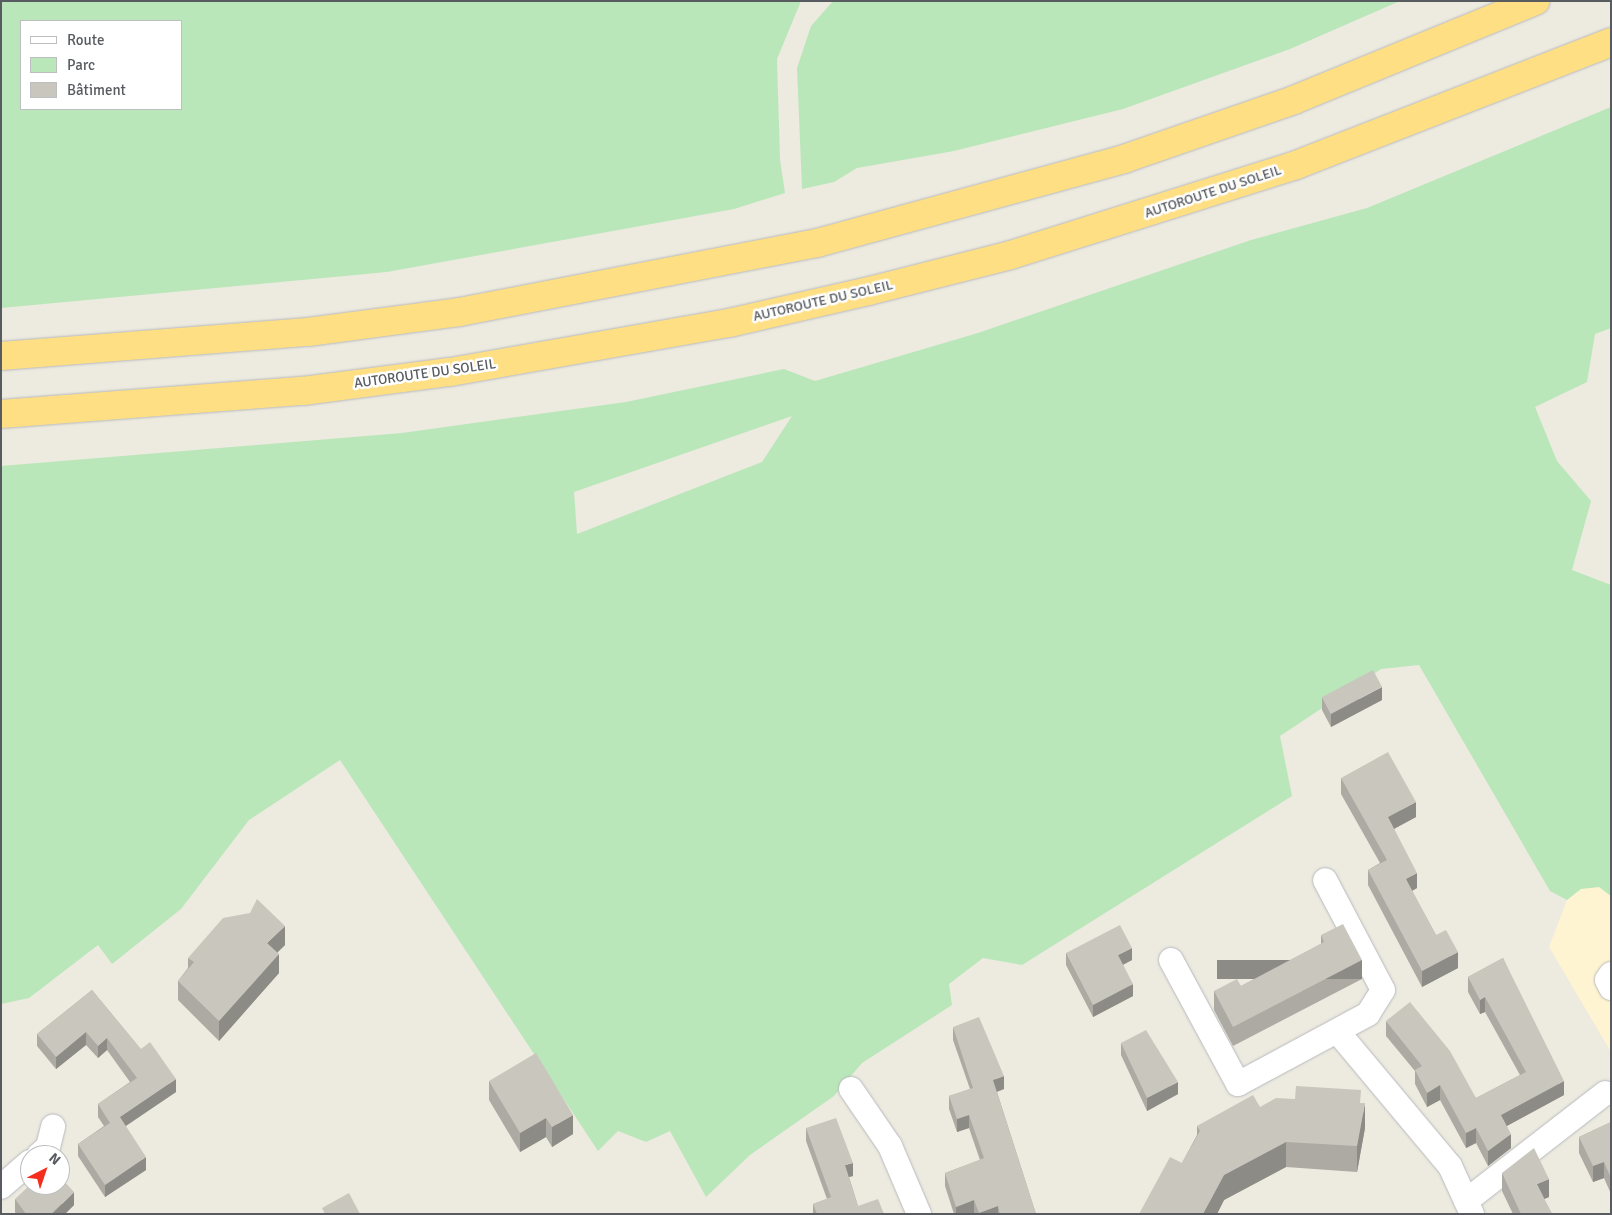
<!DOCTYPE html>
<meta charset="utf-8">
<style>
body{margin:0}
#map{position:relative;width:1612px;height:1215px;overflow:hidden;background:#edeadf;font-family:Signika,sans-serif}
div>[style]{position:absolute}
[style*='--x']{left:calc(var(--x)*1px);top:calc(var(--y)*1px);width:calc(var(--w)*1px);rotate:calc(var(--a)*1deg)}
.commercial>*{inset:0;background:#fff4d1}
.green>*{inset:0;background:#b9e7b9}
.roads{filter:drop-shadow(0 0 1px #b7babf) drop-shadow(0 0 1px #b7babf)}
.street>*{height:24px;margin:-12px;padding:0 12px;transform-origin:12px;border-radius:12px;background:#fff}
.highway>*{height:28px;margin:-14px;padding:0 14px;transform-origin:14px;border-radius:14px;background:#ffdf83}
.wall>*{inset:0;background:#adaaa3}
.shaded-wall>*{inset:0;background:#8d8b85;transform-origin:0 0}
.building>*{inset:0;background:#c9c6be;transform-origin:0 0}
span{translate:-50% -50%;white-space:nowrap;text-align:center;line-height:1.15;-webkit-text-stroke:5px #fff;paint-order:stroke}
.street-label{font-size:14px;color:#585c61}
.frame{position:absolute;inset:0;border:2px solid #585c61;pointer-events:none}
.legend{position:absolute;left:20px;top:20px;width:162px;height:90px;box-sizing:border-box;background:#fff;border:1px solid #bcbec0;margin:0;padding:6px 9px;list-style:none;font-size:15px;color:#585c61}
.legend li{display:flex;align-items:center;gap:10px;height:25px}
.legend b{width:25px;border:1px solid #bcbec0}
.north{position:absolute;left:20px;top:1145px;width:50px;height:50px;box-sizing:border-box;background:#fff;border:1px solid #bcbec0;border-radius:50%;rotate:41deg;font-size:14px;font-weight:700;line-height:20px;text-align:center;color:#585c61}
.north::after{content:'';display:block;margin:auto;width:18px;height:22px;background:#f42d1d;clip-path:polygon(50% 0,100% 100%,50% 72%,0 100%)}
</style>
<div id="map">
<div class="commercial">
<div style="clip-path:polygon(1599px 887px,1611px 896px,1611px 1052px,1549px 947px,1567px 900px,1581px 888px)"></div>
</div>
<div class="green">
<div style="clip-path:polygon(evenodd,1px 1px,801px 1px,777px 59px,780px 160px,785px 193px,734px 209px,387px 272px,1px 308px,1px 1px,181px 21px,181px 109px,21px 109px,21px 21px,181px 21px)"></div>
<div style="clip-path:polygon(833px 1px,1400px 1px,1290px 49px,1123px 109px,954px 151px,857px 168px,834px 182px,802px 189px,797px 68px,811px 26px)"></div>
<div style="clip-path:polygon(evenodd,1611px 107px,1611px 328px,1595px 334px,1587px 382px,1535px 407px,1557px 461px,1591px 501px,1572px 570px,1611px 585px,1611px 896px,1599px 887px,1581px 889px,1567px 900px,1550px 891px,1419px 665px,1381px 669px,1280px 736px,1292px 796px,1022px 965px,983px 958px,949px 984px,952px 1005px,862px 1063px,834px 1096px,750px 1155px,706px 1197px,670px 1131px,646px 1142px,618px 1131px,598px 1151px,340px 760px,249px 820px,181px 909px,112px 964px,98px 945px,29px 998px,1px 1004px,1px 466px,402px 433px,626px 402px,784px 369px,815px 381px,978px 333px,1251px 240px,1367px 208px,1611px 107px,792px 416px,762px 462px,577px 534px,574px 492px,792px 416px)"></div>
</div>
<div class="roads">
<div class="street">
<div style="--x:1171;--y:960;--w:141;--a:61.6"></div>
<div style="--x:1238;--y:1084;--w:148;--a:-28.3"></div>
<div style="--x:1368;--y:1014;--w:28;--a:-58"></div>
<div style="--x:1383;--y:990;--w:124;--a:-117.8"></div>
<div style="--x:1611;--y:974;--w:7;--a:124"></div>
<div style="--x:1607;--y:980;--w:9;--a:63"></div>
<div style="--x:1337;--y:1031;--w:176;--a:50.1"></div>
<div style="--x:1450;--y:1166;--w:53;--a:65.4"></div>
<div style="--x:851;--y:1089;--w:69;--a:55.6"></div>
<div style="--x:890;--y:1146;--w:74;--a:66.9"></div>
<div style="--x:39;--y:1155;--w:12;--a:-42"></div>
<div style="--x:48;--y:1147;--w:21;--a:-76"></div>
<div style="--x:1;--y:1187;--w:38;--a:-41"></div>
<div style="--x:1466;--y:1201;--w:176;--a:-37.8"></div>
</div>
<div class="highway">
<div style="--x:1;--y:356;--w:308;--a:-4.5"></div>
<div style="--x:308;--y:332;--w:152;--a:-7.5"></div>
<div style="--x:459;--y:312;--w:365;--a:-10.9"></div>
<div style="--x:817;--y:243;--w:318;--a:-15.3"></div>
<div style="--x:1124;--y:159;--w:180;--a:-19.1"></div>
<div style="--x:1294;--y:100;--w:261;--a:-22.3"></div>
<div style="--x:1;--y:414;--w:303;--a:-4.4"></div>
<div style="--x:303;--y:391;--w:148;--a:-7.4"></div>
<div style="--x:450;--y:372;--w:283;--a:-10"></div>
<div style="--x:729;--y:323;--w:144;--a:-12.9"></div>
<div style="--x:869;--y:291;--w:146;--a:-14.2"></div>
<div style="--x:1011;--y:255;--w:299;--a:-17.5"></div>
<div style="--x:1296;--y:165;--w:338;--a:-21.3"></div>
</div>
</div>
<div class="wall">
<div style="clip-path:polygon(1322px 697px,1382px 700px,1331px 727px,1322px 710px)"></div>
<div style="clip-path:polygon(1341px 778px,1416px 817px,1394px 829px,1417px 888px,1412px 891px,1436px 935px,1458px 968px,1422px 987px,1368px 885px,1368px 870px,1380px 863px,1341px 794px)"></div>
<div style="clip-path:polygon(1321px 935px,1362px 979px,1233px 1046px,1214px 1010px,1214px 991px,1241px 986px,1321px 944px)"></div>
<div style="clip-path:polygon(285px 945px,278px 952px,279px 973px,219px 1041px,178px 1000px,178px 981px,188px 968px,188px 958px)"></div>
<div style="clip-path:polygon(1066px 953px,1132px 960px,1123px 965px,1133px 996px,1093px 1017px,1066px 965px)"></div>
<div style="clip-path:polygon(1503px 958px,1564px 1095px,1507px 1126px,1511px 1148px,1488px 1166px,1476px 1143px,1466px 1148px,1440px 1100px,1427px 1107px,1415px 1084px,1415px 1071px,1386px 1036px,1386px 1021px,1476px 1098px,1520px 1075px,1485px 1012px,1480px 1014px,1468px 992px,1468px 977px)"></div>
<div style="clip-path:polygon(92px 990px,176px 1092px,125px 1126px,146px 1170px,105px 1197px,78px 1156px,78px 1144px,104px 1126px,98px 1117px,98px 1104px,130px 1082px,107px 1050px,98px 1058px,86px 1045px,56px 1069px,37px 1046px,37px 1034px)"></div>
<div style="clip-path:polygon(953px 1027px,1004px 1089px,997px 1092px,1036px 1214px,975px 1214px,974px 1213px,972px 1214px,954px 1214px,945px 1186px,945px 1173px,980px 1160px,969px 1128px,957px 1132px,949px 1109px,949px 1096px,970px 1089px,953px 1040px)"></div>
<div style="clip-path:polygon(1121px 1043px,1178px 1094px,1147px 1111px,1121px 1055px)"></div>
<div style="clip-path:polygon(489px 1081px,573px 1134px,552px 1147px,546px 1137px,520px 1152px,489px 1100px)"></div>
<div style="clip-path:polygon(1361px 1103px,1365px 1128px,1357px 1172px,1286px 1167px,1224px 1200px,1217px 1214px,1139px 1214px,1182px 1163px,1197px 1135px,1197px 1126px,1260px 1107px)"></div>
<div style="clip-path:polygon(1611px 1122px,1611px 1194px,1604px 1178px,1593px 1182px,1579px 1153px,1579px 1137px)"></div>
<div style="clip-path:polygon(806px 1128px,853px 1176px,849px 1177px,858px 1206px,884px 1214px,813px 1214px,813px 1204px,827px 1199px,806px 1141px)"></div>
<div style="clip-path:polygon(1502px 1173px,1549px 1197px,1544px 1199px,1552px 1214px,1513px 1214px,1502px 1191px)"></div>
<div style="clip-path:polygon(15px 1199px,74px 1205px,65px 1214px,16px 1214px,15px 1212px)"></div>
</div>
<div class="shaded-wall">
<div style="clip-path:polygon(1382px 687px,1382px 700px,1331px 727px,1331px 714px)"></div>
<div style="clip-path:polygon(1416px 802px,1416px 817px,1388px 832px,1388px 817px)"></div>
<div style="clip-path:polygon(1417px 873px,1417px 888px,1406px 894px,1406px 879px)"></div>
<div style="clip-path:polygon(285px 926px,285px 945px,267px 962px,267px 943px)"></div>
<div style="clip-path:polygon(1132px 948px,1132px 960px,1118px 967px,1118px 955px)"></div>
<div style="clip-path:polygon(1458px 952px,1458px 968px,1422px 987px,1422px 971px)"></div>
<div style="clip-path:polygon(279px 954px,279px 973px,219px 1041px,219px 1021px)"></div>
<div style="left:1362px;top:960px;width:19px;height:145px;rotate:90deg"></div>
<div style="clip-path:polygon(1133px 984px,1133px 996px,1093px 1017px,1093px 1005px)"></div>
<div style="clip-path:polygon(1485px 997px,1485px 1012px,1480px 1014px,1480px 1000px)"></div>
<div style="clip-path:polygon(86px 1032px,86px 1045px,56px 1069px,56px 1057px)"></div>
<div style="clip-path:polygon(107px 1038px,107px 1050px,98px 1058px,98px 1046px)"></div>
<div style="clip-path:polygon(1004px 1076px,1004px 1089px,993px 1093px,993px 1080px)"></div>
<div style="clip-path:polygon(176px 1079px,176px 1092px,120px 1130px,120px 1117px)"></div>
<div style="clip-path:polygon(1564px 1081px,1564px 1095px,1501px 1129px,1501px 1115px)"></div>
<div style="clip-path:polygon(1178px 1082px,1178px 1094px,1147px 1111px,1147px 1098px)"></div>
<div style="clip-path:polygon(1440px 1085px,1440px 1100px,1427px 1107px,1427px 1093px)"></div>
<div style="clip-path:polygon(1365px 1103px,1365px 1128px,1357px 1172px,1357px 1146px)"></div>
<div style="clip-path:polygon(573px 1115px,573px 1134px,552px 1147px,552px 1127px)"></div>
<div style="clip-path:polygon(969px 1115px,969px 1128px,957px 1132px,957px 1119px)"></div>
<div style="clip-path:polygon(546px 1118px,546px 1137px,520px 1152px,520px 1133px)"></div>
<div style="clip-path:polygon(1476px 1128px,1476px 1143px,1466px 1148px,1466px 1133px)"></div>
<div style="clip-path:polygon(1511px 1134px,1511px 1148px,1488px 1166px,1488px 1151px)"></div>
<div style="clip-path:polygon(1286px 1142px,1286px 1167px,1224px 1200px,1217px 1214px,1203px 1214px,1224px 1175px)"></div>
<div style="clip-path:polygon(146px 1157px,146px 1170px,105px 1197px,105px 1185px)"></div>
<div style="clip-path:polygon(1604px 1162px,1604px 1178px,1593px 1182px,1593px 1166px)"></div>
<div style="clip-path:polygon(853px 1163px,853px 1176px,845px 1178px,845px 1165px)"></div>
<div style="clip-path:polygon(1549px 1179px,1549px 1197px,1537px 1202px,1537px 1184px)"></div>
<div style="clip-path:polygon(74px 1192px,74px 1205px,65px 1214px,52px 1214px)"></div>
<div style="clip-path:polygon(974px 1200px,974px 1213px,972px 1214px,956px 1214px,956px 1207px)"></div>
<div style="clip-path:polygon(998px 1206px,998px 1214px,979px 1214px,979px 1213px)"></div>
</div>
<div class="building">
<div style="left:1373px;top:670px;width:19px;height:58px;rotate:62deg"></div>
<div style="clip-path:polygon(1388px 752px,1416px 802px,1388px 817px,1417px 873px,1406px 879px,1436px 935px,1446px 930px,1458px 952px,1422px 971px,1368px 870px,1387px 860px,1341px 778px)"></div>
<div style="clip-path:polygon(257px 899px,285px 926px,267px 943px,279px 954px,219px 1021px,178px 981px,194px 962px,188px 958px,223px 918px,250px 913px)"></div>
<div style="clip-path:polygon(1343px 924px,1362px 960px,1233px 1027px,1214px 991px,1237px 979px,1241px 986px,1324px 942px,1321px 935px)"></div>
<div style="clip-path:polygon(1120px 925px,1132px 948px,1118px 955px,1133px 984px,1093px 1005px,1066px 953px)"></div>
<div style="clip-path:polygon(1503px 958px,1564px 1081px,1501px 1115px,1511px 1134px,1488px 1151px,1476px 1128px,1466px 1133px,1440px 1085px,1427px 1093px,1415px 1070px,1422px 1066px,1386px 1021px,1410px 1002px,1450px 1051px,1476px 1098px,1526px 1072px,1485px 997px,1480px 1000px,1468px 977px)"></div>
<div style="clip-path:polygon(92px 990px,141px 1049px,150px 1042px,176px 1079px,120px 1117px,146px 1157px,105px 1185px,78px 1144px,110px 1123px,98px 1104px,137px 1078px,107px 1038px,98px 1046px,86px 1032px,56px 1057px,37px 1034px)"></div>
<div style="clip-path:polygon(979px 1017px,1004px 1076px,993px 1080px,1036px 1214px,1000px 1214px,998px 1206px,979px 1213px,974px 1200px,956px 1207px,945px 1173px,984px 1158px,969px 1115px,957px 1119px,949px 1096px,973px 1088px,953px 1027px)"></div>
<div style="clip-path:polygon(1146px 1030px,1178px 1082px,1147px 1098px,1121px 1043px)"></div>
<div style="clip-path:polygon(536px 1053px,573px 1115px,552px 1127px,546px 1118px,520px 1133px,489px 1081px)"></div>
<div style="clip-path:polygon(1296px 1086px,1361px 1090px,1360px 1103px,1365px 1103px,1357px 1146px,1286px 1142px,1224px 1175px,1203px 1214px,1139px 1214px,1170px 1157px,1182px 1163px,1200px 1131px,1197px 1126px,1253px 1095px,1260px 1107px,1276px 1098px,1295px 1099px)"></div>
<div style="clip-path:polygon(836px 1118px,853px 1163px,845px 1165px,858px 1206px,878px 1199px,884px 1214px,817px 1214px,813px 1204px,831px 1197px,806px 1128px)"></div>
<div style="clip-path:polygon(1611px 1122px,1611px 1178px,1604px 1162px,1593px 1166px,1579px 1137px)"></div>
<div style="clip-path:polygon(1534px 1148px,1549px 1179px,1537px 1184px,1552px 1214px,1521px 1214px,1502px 1173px)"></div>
<div style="clip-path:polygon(60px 1177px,74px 1192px,52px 1213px,53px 1214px,26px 1214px,15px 1199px,30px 1185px,60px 1185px)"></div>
<div style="clip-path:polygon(349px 1193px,360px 1214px,325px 1214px,322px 1208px)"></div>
</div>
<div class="street-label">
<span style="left:1213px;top:192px;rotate:-18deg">AUTOROUTE DU SOLEIL</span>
<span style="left:823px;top:301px;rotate:-13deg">AUTOROUTE DU SOLEIL</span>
<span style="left:425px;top:374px;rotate:-8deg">AUTOROUTE DU SOLEIL</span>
</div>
<div class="frame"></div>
<ul class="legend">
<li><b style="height:6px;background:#fff"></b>Route</li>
<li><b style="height:14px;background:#b9e7b9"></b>Parc</li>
<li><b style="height:14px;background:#c9c6be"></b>Bâtiment</li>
</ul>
<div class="north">N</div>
</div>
